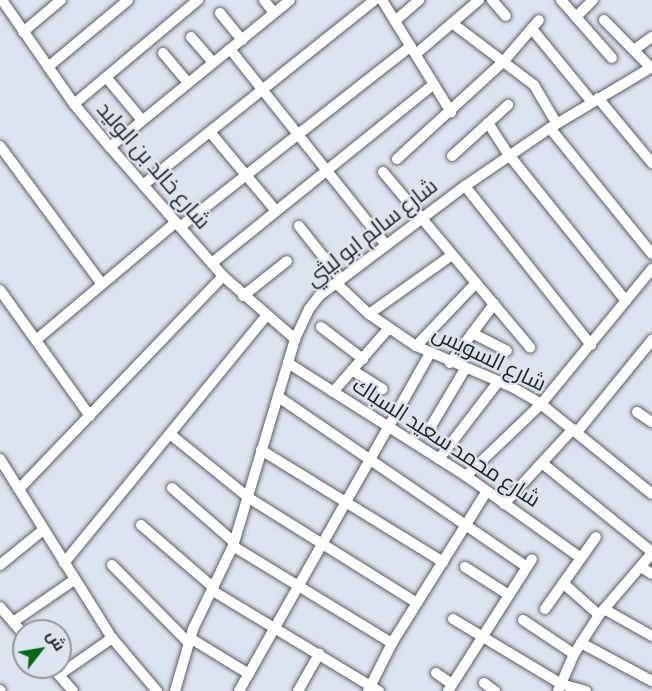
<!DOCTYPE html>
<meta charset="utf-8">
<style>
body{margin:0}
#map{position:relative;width:652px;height:691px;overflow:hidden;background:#dee4ef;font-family:"Alegreya Sans",Cairo,sans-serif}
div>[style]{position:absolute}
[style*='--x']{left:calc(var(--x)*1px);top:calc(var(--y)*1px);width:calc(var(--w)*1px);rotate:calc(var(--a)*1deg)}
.roads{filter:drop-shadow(0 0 2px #5a5f68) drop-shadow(0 0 2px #5a5f68)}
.street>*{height:10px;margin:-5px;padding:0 5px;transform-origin:5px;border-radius:5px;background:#fff}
span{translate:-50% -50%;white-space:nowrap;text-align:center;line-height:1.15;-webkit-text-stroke:4.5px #dee4ef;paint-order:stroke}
.street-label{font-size:22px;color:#1f2125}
.north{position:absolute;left:12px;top:619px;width:60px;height:60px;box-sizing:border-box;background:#dee4ef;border:2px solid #92969e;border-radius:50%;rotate:59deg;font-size:16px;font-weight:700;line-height:24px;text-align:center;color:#1f2125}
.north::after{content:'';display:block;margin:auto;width:21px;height:27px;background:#006a19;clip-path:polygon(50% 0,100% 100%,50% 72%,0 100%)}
</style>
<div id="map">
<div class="roads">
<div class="street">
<div style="--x:2;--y:0;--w:126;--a:55.3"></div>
<div style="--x:74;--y:104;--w:56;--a:50.1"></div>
<div style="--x:110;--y:147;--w:171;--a:48.8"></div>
<div style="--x:223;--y:276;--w:96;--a:41.2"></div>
<div style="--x:264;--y:0;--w:16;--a:52"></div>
<div style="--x:382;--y:0;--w:132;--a:58.4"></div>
<div style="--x:492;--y:0;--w:21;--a:49"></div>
<div style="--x:561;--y:0;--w:77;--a:48.7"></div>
<div style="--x:220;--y:13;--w:35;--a:51"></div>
<div style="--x:576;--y:17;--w:24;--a:-45"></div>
<div style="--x:604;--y:20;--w:67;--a:45.6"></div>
<div style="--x:395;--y:21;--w:32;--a:-41"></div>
<div style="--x:452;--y:23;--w:103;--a:37.1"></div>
<div style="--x:534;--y:85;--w:45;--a:59.5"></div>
<div style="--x:532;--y:29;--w:94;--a:50.6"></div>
<div style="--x:23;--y:32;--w:50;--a:-40.1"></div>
<div style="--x:191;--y:37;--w:33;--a:49"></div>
<div style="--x:230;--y:49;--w:251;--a:51.5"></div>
<div style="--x:634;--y:50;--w:22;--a:-36"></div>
<div style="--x:163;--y:53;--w:39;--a:50"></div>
<div style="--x:416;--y:54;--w:83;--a:-40.6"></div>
<div style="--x:48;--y:67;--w:104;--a:-39.9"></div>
<div style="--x:106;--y:77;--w:56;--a:50.1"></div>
<div style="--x:598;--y:98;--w:85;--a:50.3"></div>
<div style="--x:74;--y:104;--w:162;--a:-40"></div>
<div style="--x:488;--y:123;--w:38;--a:57"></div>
<div style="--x:509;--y:155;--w:187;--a:51.3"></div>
<div style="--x:550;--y:128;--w:162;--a:51"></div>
<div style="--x:210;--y:132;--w:103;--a:50.1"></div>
<div style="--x:0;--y:146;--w:170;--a:53.6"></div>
<div style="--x:110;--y:147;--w:232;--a:-39.2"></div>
<div style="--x:452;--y:156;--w:76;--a:-42.3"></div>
<div style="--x:397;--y:159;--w:144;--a:-42.5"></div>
<div style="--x:503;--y:62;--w:55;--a:-49.4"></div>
<div style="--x:383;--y:172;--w:229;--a:50"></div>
<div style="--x:143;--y:185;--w:297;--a:-38.6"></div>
<div style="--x:465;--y:186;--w:203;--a:51.6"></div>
<div style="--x:299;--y:226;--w:68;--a:51.6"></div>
<div style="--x:180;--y:227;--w:293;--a:-38.1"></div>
<div style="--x:212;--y:263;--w:285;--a:-38.9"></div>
<div style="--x:336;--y:283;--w:45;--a:43.2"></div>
<div style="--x:369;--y:314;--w:57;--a:34.2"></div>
<div style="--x:416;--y:346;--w:104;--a:23.1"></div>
<div style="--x:512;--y:387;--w:34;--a:30"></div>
<div style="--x:541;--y:404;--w:143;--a:39"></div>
<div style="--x:0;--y:290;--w:155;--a:54.5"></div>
<div style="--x:243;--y:296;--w:56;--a:-38.5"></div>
<div style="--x:369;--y:314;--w:102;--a:-35.4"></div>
<div style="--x:321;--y:327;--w:53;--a:37.3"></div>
<div style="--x:472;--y:333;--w:39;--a:27"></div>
<div style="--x:36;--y:340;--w:183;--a:-40.1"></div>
<div style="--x:416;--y:346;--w:87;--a:-46.4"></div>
<div style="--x:288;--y:363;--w:211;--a:32.4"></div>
<div style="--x:466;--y:476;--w:141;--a:35.5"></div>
<div style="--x:450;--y:363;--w:74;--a:-53.3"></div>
<div style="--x:352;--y:370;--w:36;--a:32"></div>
<div style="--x:333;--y:392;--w:85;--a:-48.8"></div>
<div style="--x:280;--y:398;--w:299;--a:34.4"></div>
<div style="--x:637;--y:412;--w:18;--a:34"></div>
<div style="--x:430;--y:428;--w:69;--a:-59.3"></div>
<div style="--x:577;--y:432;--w:119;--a:-50.8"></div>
<div style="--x:170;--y:434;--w:102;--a:39"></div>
<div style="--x:249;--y:498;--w:198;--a:32"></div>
<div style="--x:261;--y:450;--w:214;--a:31.6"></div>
<div style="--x:0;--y:459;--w:211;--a:58"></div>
<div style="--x:112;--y:638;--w:70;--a:49.7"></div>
<div style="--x:439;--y:459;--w:97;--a:-52.5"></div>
<div style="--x:542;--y:463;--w:141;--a:39"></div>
<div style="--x:466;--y:476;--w:104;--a:-43.8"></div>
<div style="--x:541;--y:404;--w:175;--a:-50.6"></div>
<div style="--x:172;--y:488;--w:82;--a:41.1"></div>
<div style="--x:19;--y:489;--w:295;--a:-46.2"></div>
<div style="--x:504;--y:504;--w:102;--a:-47.4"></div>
<div style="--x:141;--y:525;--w:96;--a:40.8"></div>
<div style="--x:233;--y:546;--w:186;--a:31.4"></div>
<div style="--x:64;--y:563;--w:319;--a:-50.7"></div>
<div style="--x:0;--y:565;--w:55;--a:-39.1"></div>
<div style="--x:112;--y:565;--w:108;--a:45.4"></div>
<div style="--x:465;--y:567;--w:52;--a:32.5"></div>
<div style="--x:641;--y:567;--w:13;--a:32"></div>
<div style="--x:563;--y:583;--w:48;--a:41.6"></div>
<div style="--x:213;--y:591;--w:194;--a:31.1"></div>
<div style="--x:0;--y:607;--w:37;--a:49"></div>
<div style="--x:545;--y:609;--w:88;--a:-54.7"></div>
<div style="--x:604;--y:609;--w:55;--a:29.4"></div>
<div style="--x:453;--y:619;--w:126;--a:31"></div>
<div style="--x:561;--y:684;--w:26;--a:16"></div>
<div style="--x:523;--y:620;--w:61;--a:33.7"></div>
<div style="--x:13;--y:622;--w:74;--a:-34.5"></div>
<div style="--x:190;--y:638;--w:69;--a:31.4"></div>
<div style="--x:581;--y:643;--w:81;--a:28.2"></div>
<div style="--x:52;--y:667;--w:32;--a:49"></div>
<div style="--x:436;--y:673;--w:19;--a:35"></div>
<div style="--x:59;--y:675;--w:65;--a:-34.9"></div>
<div style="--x:484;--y:683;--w:14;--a:36"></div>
<div style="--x:0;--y:690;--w:1;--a:45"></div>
<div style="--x:175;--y:691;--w:65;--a:-73.8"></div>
<div style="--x:193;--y:629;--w:92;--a:-64.3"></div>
<div style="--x:233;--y:546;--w:216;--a:-73.3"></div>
<div style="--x:295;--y:339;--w:33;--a:-65"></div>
<div style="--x:309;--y:309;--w:16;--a:-52"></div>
<div style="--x:319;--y:296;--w:183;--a:-37"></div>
<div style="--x:465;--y:186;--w:103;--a:-34.3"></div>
<div style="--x:550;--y:128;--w:119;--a:-30.9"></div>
<div style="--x:239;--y:691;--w:388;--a:-60.5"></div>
<div style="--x:298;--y:691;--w:43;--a:-60.4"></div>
<div style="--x:368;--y:691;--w:54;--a:-63.4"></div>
<div style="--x:392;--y:643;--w:179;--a:-58"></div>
<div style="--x:448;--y:691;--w:156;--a:-57.5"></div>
<div style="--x:558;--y:691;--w:40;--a:-66.6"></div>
<div style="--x:574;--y:654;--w:46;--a:-57.3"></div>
<div style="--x:599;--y:615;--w:82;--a:-49.5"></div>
</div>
</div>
<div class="street-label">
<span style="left:153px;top:166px;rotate:49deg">شارع خالد بن الوليد</span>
<span style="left:372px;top:233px;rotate:-38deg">شارع سالم ابو ليثي</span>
<span style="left:489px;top:359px;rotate:26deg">شارع السويس</span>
<span style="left:446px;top:443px;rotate:33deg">شارع محمد سعيد السباك</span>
</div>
<div class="north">ش</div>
</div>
